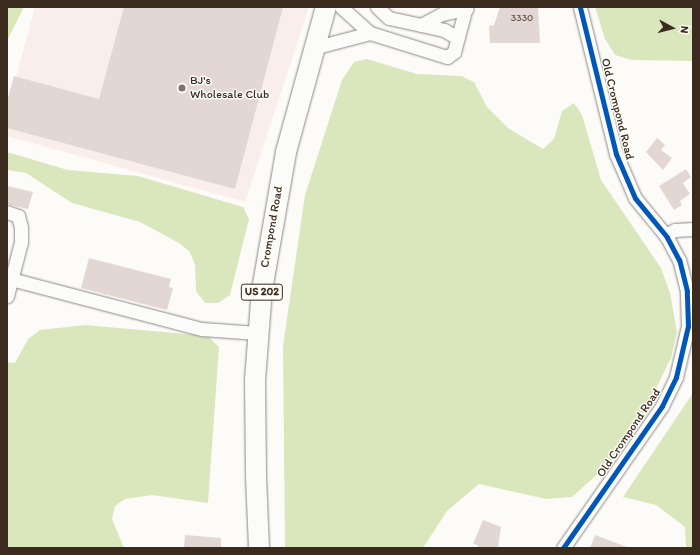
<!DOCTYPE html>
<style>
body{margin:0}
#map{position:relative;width:700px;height:555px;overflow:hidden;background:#fcfbf8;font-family:Itim,sans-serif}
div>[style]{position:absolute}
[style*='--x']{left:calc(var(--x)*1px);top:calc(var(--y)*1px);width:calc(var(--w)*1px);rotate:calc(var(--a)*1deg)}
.built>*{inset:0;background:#f9eee9}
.green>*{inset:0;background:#dae7bd}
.building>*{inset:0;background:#e3d7d3}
.roads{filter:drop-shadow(0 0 1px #8d8985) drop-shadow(0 0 1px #8d8985)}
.minor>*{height:13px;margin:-6.5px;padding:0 6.5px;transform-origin:6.5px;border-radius:6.5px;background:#fbfbf9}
.highway>*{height:20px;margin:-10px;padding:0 10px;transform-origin:10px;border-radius:10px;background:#fbfbf9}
.cycleway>*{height:5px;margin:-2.5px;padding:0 2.5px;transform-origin:2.5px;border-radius:2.5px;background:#0057b8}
.dots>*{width:11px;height:11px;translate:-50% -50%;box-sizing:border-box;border:2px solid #fdfcf7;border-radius:50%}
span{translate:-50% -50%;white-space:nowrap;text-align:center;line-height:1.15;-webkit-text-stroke:3px #fdfcf7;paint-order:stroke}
.number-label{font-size:10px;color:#65554b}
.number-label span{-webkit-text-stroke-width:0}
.shield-label span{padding:1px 3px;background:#fdfcf7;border:1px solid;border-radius:3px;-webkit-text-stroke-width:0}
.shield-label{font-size:11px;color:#3b2a1e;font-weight:700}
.poi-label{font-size:12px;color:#3b2a1e}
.left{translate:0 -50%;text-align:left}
.street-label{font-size:12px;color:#3b2a1e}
.frame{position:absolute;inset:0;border:8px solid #3b2a1e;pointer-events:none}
.north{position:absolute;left:652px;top:8px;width:40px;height:40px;-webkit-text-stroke:3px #fdfcf7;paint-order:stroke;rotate:97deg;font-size:11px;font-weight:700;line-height:16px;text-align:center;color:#3b2a1e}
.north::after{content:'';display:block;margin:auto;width:14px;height:18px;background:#3b2a1e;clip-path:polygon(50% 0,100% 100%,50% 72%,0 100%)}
</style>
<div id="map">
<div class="built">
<div style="clip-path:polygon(35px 7px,309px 7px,245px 202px,7px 136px,7px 111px)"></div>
</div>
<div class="green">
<div style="clip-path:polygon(7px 7px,24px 7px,7px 41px)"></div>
<div style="clip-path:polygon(595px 7px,693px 7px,693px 61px,632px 60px,615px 55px,605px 39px)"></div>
<div style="clip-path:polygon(367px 59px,417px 74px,461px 76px,474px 82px,487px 107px,508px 128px,543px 149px,554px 139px,562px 111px,574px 103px,582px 115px,601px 180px,661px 268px,670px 293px,677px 332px,671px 358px,647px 407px,612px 461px,572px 497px,546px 499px,479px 484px,447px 511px,423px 548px,285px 548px,283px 346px,305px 195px,342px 80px,354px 62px)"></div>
<div style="clip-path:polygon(7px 152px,68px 170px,138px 176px,243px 207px,249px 219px,230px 295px,218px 303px,205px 303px,196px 291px,195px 265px,190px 252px,179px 243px,140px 222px,72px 203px,26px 173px,7px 170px)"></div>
<div style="clip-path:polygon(85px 325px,197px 335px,210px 338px,219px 347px,208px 503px,152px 495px,125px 499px,115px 506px,112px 519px,124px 548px,7px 548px,7px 362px,15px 363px,28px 339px,40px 330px)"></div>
<div style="clip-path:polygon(693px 393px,693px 548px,686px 548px,685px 527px,656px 505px,623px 497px)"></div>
</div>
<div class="building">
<div style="clip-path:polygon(124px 7px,283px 7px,235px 189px,7px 128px,7px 101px,14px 76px,99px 99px)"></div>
<div style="clip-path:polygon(500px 7px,538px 7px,540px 43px,490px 43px,489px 26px,494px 25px)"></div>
<div style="clip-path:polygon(657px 138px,665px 145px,661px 150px,672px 158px,663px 170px,646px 152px)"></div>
<div style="clip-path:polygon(686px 169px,691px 177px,683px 183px,690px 194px,680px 201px,682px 205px,674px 210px,659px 186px)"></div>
<div style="clip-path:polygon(7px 186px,33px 192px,28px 209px,7px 204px)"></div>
<div style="clip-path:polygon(89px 258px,171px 279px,169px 287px,173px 288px,167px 310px,81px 288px)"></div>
<div style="clip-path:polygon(483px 520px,501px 527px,498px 548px,478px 548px,478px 545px,473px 544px)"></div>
<div style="clip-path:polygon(185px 535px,221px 538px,221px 548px,184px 548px)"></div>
<div style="clip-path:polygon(595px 535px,627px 547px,627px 548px,590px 548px)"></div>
</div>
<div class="roads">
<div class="minor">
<div style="--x:341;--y:7;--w:39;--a:42"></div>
<div style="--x:370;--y:33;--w:81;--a:17.3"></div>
<div style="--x:447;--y:57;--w:9;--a:-36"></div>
<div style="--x:454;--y:52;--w:47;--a:-75.1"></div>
<div style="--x:377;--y:7;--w:16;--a:43"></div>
<div style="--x:389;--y:18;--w:56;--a:12.3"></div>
<div style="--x:444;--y:30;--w:16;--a:30"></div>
<div style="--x:421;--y:25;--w:24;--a:-28"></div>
<div style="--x:442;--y:14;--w:25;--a:-12"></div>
<div style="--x:313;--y:48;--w:59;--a:-14.7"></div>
<div style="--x:7;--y:212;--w:12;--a:20"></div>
<div style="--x:18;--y:216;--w:11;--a:75"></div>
<div style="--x:21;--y:227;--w:15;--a:90"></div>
<div style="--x:21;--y:242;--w:56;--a:104.5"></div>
<div style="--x:665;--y:235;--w:11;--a:-27"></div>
<div style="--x:675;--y:230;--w:18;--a:-3"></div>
<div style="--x:7;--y:278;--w:202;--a:14.7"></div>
<div style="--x:202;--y:329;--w:55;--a:4.2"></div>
<div style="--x:563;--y:548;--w:173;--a:-55.1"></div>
<div style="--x:662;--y:406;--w:32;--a:-64"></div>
<div style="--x:676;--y:377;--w:52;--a:-76.8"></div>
<div style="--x:688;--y:326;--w:35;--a:-92"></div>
<div style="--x:687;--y:291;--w:32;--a:-104"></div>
<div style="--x:679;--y:260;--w:26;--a:-118"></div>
<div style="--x:667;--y:237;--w:50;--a:-129.4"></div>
<div style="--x:635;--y:198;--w:48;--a:-113.4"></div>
<div style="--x:616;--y:154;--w:151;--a:-103.8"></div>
</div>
<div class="highway">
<div style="--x:259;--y:548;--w:73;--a:-92.4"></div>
<div style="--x:256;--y:475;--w:95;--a:-90.6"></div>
<div style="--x:255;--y:380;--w:90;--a:-85.6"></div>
<div style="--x:262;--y:290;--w:140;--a:-80.1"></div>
<div style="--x:286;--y:152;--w:150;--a:-74.6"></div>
</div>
</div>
<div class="cycleway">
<div style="--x:563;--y:548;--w:173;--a:-55.1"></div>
<div style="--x:662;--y:406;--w:32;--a:-64"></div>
<div style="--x:676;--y:377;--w:52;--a:-76.8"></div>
<div style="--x:688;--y:326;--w:35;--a:-92"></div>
<div style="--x:687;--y:291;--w:32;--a:-104"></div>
<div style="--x:679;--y:260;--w:26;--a:-118"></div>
<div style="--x:667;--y:237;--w:50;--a:-129.4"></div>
<div style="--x:635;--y:198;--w:48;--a:-113.4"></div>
<div style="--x:616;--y:154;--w:151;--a:-103.8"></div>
</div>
<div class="dots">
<div style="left:182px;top:88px;background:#7f736a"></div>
</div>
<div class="number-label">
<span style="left:522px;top:18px">3330</span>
</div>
<div class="shield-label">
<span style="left:262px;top:292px">US 202</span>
</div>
<div class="poi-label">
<span class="left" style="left:190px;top:88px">BJ's<br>Wholesale Club</span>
</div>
<div class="street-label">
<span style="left:617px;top:109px;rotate:76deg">Old Crompond Road</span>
<span style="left:272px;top:227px;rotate:-80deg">Crompond Road</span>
<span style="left:629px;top:433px;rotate:-56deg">Old Crompond Road</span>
</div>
<div class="frame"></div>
<div class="north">N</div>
</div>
